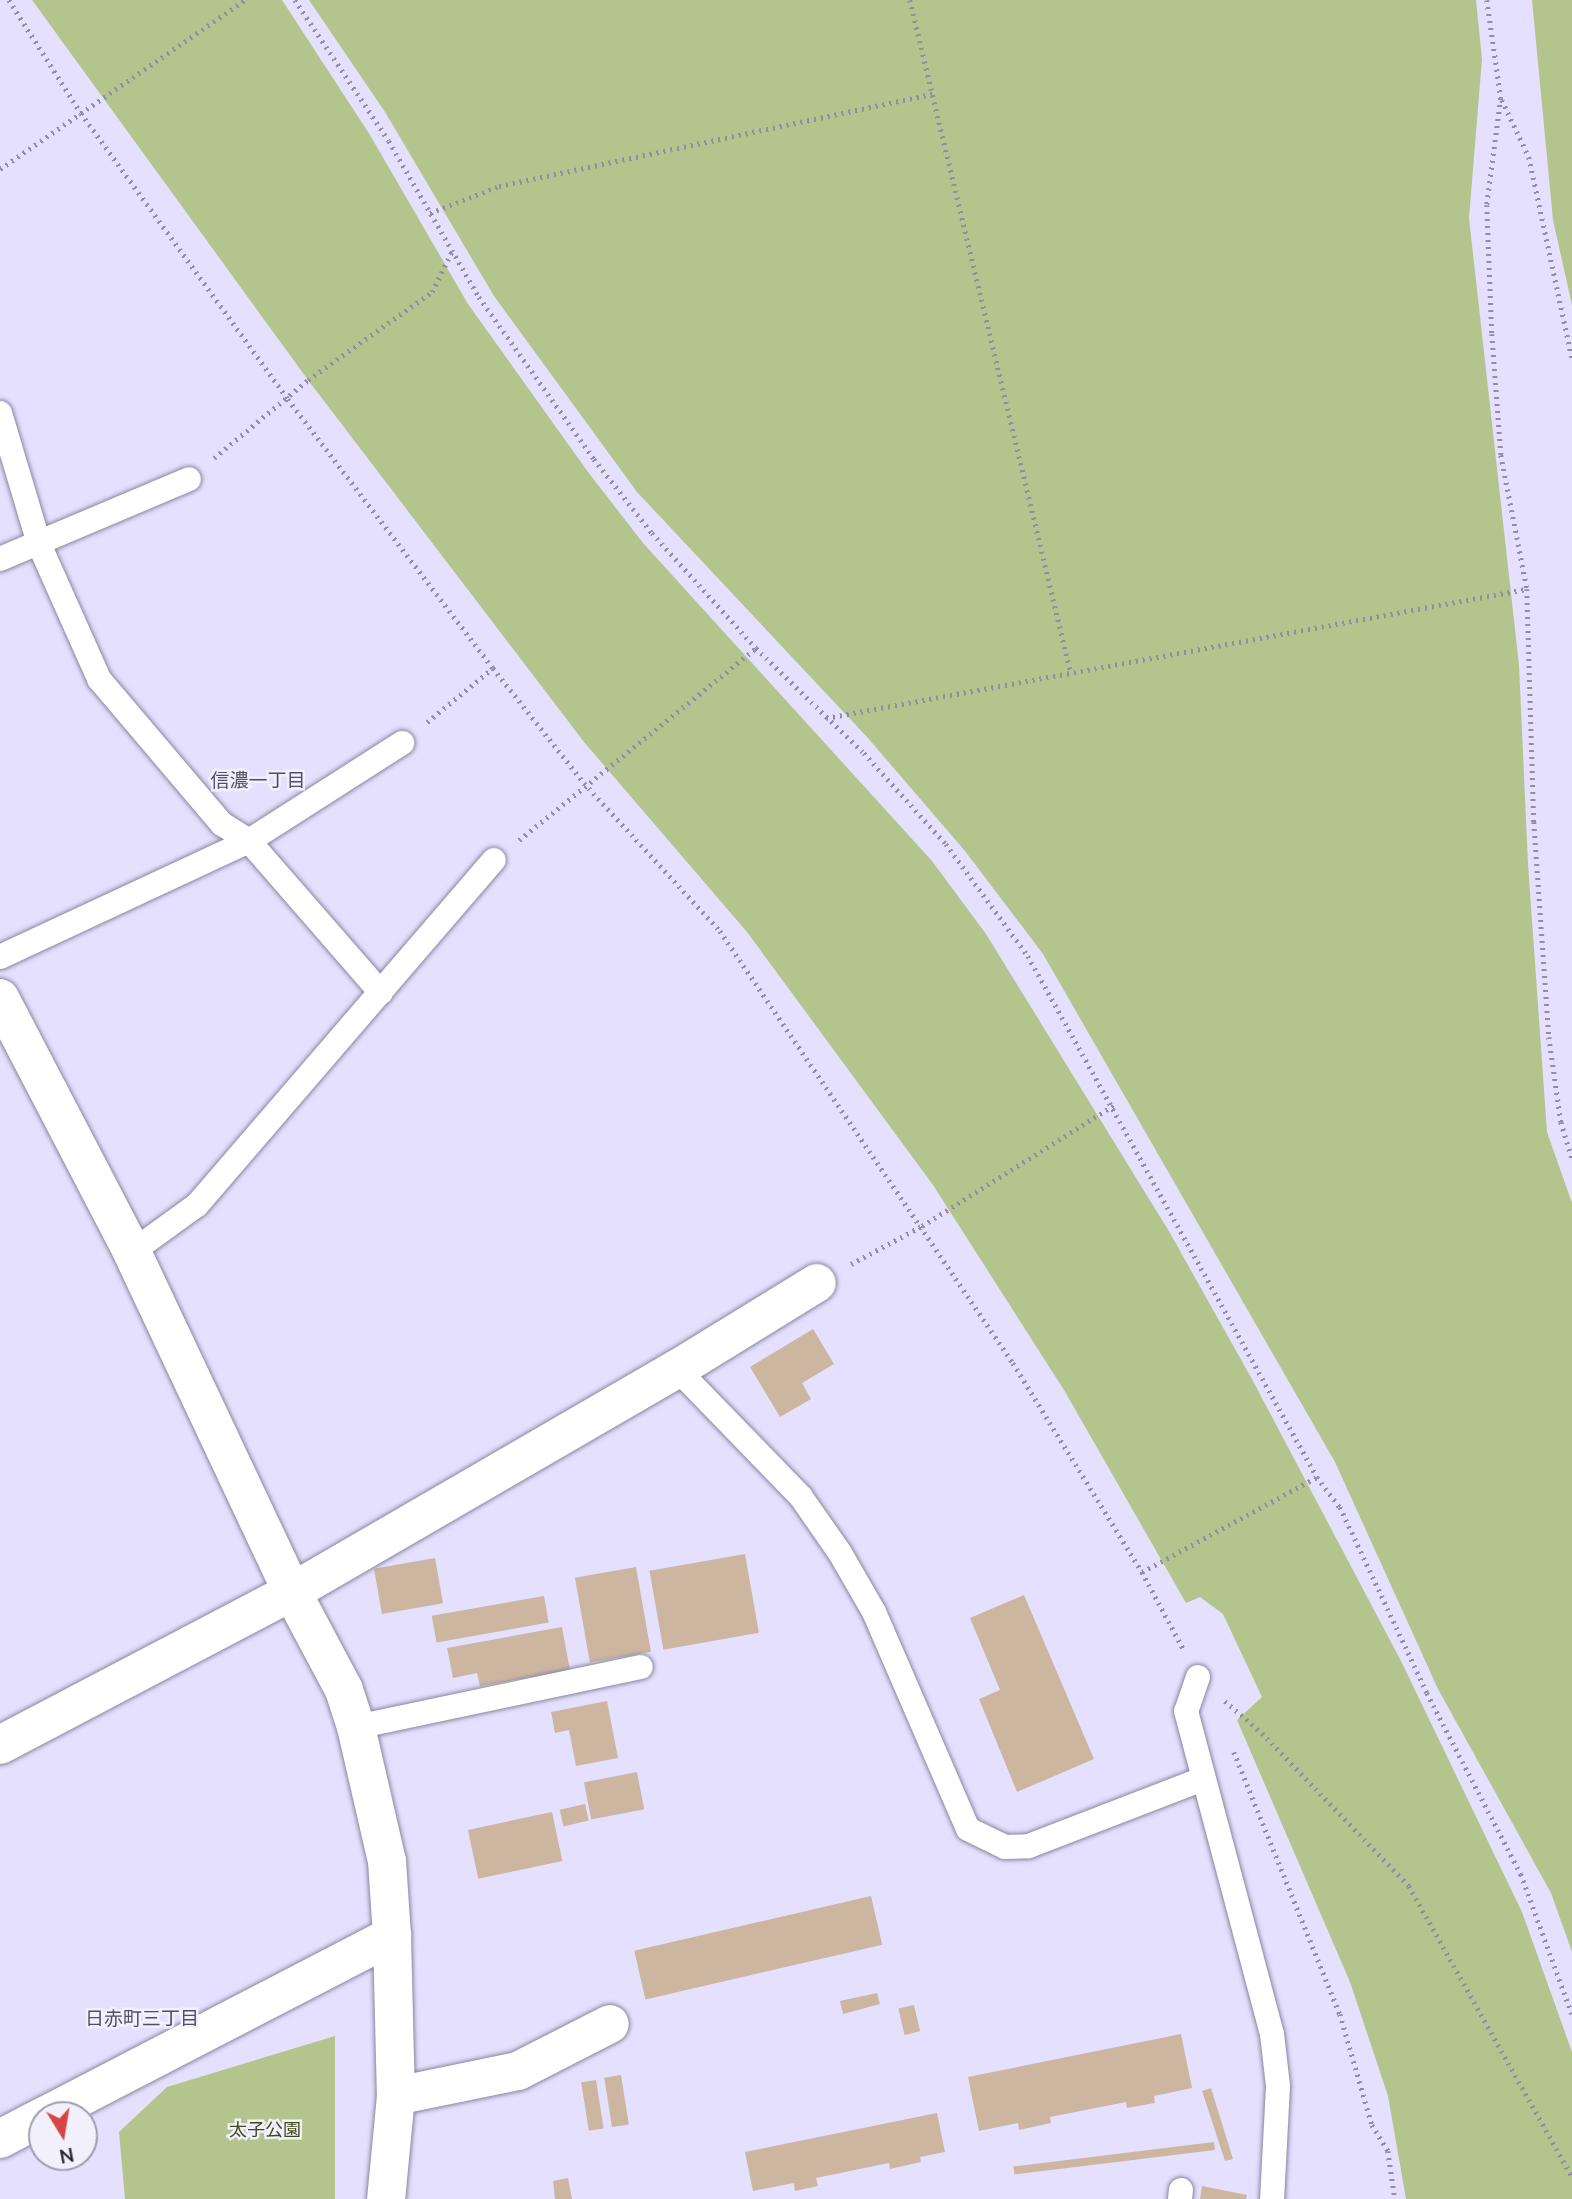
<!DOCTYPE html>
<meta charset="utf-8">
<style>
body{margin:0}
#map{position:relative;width:1572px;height:2199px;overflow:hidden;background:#e4e0fe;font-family:"Nunito Sans","Noto Sans JP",sans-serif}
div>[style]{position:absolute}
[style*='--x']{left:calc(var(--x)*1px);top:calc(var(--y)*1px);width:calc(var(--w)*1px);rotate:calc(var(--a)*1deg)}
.green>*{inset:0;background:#b3c58c}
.building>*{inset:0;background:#cdb6a0;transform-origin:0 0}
.path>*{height:4.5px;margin-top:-2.25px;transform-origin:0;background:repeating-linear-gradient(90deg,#918da3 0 2px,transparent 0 7px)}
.roads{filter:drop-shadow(0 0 2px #8a86a1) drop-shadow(0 0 2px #8a86a1)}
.service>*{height:24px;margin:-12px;padding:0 12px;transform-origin:12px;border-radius:12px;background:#fff}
.minor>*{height:38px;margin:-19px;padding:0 19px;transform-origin:19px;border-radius:19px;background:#fff}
.tertiary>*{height:38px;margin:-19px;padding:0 19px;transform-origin:19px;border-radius:19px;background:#fff}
span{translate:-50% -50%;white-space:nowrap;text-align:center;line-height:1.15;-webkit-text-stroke:5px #f1f0fc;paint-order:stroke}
.park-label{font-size:18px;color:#3c4919}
.neighbourhood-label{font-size:19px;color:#524e66}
.north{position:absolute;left:28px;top:2101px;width:70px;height:70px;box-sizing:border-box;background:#f1f0fc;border:2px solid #9f9eaa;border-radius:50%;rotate:169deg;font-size:19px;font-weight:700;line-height:28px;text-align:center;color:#25232e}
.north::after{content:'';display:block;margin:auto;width:24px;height:32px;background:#d64743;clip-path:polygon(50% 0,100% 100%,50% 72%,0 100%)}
</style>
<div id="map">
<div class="green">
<div style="clip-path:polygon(32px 0,282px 0,370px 135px,468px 304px,588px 472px,643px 543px,932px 861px,986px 934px,1170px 1233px,1253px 1381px,1401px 1661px,1522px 1912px,1572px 2052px,1572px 2199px,1406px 2199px,1388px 2096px,1350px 1982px,1237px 1720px,1262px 1697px,1223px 1614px,1200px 1597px,1186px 1603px,1064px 1390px,933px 1185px,747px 932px,584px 742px,308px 380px)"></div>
<div style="clip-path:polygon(309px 0,1476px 0,1482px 59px,1469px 218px,1519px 665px,1528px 864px,1547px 1132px,1572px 1203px,1572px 1952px,1551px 1893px,1438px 1689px,1335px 1462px,1043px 954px,965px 851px,867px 737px,637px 492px,494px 296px,385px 112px)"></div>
<div style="clip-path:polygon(1532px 0,1572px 0,1572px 305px,1553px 220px)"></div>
<div style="clip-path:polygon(335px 2036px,335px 2199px,125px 2199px,119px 2132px,167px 2087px)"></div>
</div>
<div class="building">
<div style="clip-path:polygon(813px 1329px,834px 1364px,802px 1383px,811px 1399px,780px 1417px,750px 1367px)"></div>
<div style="left:745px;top:1554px;width:80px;height:97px;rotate:80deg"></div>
<div style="left:435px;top:1558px;width:46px;height:62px;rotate:80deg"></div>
<div style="left:636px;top:1567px;width:86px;height:62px;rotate:80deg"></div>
<div style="clip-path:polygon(1024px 1595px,1094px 1759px,1017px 1792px,979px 1699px,1000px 1690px,970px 1618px)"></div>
<div style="left:544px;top:1596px;width:27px;height:114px;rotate:80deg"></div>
<div style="clip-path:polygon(562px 1627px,570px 1670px,480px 1686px,477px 1673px,453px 1678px,447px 1648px)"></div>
<div style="clip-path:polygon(607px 1701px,618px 1758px,576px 1766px,569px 1730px,555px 1733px,551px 1712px)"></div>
<div style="left:637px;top:1772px;width:38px;height:54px;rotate:79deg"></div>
<div style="left:585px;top:1804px;width:17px;height:26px;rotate:77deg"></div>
<div style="left:552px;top:1812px;width:50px;height:86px;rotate:78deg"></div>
<div style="left:871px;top:1896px;width:50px;height:243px;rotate:77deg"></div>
<div style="clip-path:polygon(877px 1993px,880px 2004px,843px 2014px,840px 2001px)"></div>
<div style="left:914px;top:2005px;width:27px;height:16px;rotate:77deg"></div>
<div style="clip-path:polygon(1181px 2034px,1192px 2088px,1154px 2096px,1155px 2103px,1127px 2108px,1126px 2102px,1050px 2117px,1051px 2123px,1019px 2130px,1018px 2123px,979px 2131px,968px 2077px)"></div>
<div style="left:621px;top:2075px;width:50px;height:17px;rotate:81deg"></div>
<div style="left:596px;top:2080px;width:49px;height:15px;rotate:81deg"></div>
<div style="clip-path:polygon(1211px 2088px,1233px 2159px,1225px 2161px,1202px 2091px)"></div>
<div style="clip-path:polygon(937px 2113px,945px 2152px,920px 2157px,921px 2162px,890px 2169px,889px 2163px,816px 2178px,818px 2186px,795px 2191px,794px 2183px,753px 2191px,745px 2152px)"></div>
<div style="left:1214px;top:2142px;width:8px;height:202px;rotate:83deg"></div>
<div style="clip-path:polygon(568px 2178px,572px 2199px,555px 2199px,553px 2181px)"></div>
<div style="clip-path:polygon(1202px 2186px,1247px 2195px,1246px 2199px,1200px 2199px)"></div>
</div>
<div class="path">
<div style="--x:9;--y:0;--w:134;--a:57.5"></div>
<div style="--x:81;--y:113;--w:353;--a:54.1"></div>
<div style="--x:288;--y:399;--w:338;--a:52.7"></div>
<div style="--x:493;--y:668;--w:147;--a:51.6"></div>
<div style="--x:584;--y:783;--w:201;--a:47.4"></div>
<div style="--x:720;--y:931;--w:522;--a:55.85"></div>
<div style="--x:1013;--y:1363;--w:246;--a:58.3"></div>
<div style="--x:1142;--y:1572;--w:89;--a:61.7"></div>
<div style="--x:295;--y:0;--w:169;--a:56.3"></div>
<div style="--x:389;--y:141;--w:180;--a:60"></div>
<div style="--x:479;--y:297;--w:199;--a:54.6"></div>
<div style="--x:594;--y:459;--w:94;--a:51.9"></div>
<div style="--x:652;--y:533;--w:155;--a:47.9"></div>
<div style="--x:756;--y:648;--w:151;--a:44.2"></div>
<div style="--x:864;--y:753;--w:122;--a:48"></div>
<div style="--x:946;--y:844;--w:139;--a:53.8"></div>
<div style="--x:1028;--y:956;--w:596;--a:60.98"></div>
<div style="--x:1317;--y:1477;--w:38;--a:53"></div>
<div style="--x:1340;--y:1507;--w:205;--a:64.9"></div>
<div style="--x:1427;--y:1693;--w:204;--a:62.6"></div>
<div style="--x:1521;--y:1874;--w:149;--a:70"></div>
<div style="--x:910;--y:0;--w:692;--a:76.55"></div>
<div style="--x:1487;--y:0;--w:99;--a:81.9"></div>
<div style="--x:1501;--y:98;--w:108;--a:97.5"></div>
<div style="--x:1487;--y:205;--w:129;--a:87.8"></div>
<div style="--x:1492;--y:334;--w:121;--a:85.7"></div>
<div style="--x:1501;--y:455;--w:136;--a:79"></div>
<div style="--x:1527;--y:589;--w:233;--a:88.3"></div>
<div style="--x:1534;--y:822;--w:216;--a:86"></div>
<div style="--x:1549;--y:1037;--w:86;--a:82"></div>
<div style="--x:1561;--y:1122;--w:38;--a:73"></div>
<div style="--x:1502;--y:100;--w:63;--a:64.7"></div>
<div style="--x:1529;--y:157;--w:206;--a:77.9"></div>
<div style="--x:0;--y:169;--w:298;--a:-34.6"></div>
<div style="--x:430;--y:213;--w:74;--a:-21.4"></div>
<div style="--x:499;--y:186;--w:446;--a:-12"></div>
<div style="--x:214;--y:458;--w:122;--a:-39.7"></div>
<div style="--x:308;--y:380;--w:152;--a:-35.4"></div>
<div style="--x:432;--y:292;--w:46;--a:-64"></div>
<div style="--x:826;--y:718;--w:713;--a:-10.43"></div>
<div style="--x:427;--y:722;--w:85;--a:-39.3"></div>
<div style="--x:519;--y:840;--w:305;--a:-39"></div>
<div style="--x:851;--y:1264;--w:81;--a:-28.2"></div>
<div style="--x:922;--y:1226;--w:227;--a:-32.2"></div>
<div style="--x:1142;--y:1572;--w:199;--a:-28.5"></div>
<div style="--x:1225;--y:1701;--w:49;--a:40.9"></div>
<div style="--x:1262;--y:1733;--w:212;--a:46.1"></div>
<div style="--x:1409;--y:1886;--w:333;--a:60.7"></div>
<div style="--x:1234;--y:1752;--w:283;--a:68"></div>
<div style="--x:1340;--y:2014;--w:116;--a:73.9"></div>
<div style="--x:1372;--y:2125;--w:31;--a:58"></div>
<div style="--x:1388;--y:2151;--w:49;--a:81.7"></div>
</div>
<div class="roads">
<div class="service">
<div style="--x:0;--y:413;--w:137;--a:73.4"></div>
<div style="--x:39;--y:544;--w:148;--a:66"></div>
<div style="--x:99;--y:679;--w:190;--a:49.7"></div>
<div style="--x:222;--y:824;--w:32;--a:32"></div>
<div style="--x:249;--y:841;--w:201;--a:49"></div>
<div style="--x:0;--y:559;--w:205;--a:-22.9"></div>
<div style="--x:0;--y:957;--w:275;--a:-25"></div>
<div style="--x:249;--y:841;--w:182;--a:-32.6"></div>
<div style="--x:132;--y:1252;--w:80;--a:-35.9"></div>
<div style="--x:197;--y:1205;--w:455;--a:-49.3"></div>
<div style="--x:677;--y:1369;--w:178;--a:45.9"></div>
<div style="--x:801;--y:1497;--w:68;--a:55.1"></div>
<div style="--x:840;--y:1553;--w:68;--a:60"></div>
<div style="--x:874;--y:1612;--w:236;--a:66.6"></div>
<div style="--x:968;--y:1829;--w:41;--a:25.9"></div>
<div style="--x:1005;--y:1847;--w:24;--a:-2"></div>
<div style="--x:1029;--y:1846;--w:186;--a:-21.1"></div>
<div style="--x:1198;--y:1677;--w:36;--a:109"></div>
<div style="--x:1186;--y:1711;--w:334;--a:75.1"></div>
<div style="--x:1272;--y:2034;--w:52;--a:83.4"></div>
<div style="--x:1278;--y:2086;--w:113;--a:93"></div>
<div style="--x:356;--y:1727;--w:291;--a:-11.9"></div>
<div style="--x:1180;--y:2199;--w:9;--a:-84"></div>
</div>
<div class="minor">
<div style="--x:0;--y:1745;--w:330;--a:-27.7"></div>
<div style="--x:292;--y:1592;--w:445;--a:-30.1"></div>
<div style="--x:677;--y:1369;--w:164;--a:-31.6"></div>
<div style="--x:396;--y:2096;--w:125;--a:-11.6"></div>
<div style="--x:518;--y:2071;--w:103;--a:-27.1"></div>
<div style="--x:46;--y:2115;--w:390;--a:-27.4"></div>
<div style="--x:0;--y:2139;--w:47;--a:-27.6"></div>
</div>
<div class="tertiary">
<div style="--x:0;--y:998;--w:286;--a:62.5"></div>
<div style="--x:132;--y:1252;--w:376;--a:64.8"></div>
<div style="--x:292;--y:1592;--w:111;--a:62"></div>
<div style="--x:344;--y:1690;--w:39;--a:72"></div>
<div style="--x:356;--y:1727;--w:138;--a:77"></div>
<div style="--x:387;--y:1861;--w:75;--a:86.2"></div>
<div style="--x:392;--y:1936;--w:160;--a:88.6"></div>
<div style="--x:396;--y:2096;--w:103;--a:95.5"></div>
</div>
</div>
<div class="park-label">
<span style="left:265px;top:2130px">太子公園</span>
</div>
<div class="neighbourhood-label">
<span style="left:258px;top:782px">信濃一丁目</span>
<span style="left:142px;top:2020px">日赤町三丁目</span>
</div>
<div class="north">N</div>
</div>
